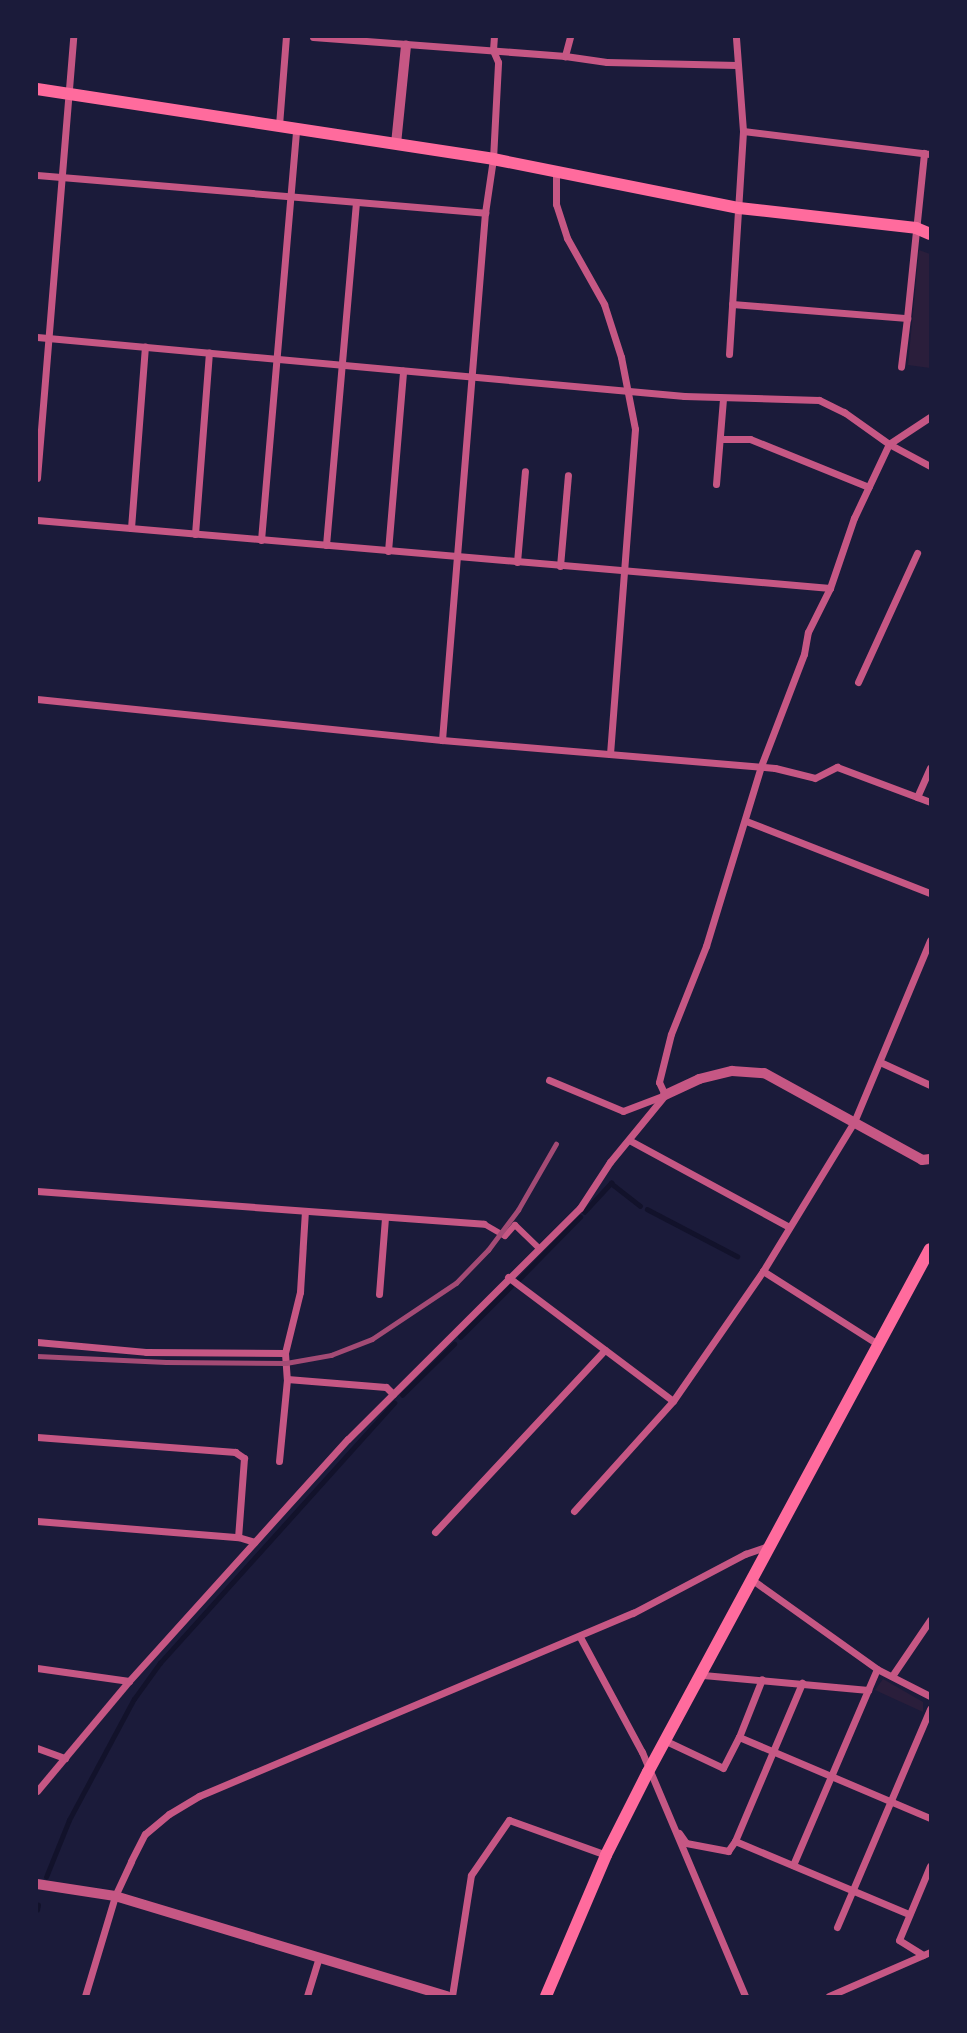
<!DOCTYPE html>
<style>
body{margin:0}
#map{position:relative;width:967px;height:2033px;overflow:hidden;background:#1b1b3a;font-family:Montserrat,sans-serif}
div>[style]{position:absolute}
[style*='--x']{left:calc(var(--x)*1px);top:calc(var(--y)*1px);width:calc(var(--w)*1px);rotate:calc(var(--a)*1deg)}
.green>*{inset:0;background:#2a1e3b}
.stream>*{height:4.5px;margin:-2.25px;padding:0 2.25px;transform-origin:2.25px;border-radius:2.25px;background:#12122b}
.pedestrian>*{height:6px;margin:-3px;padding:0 3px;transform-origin:3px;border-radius:3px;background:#c65784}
.minor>*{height:7px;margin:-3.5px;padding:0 3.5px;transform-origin:3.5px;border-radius:3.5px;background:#c65784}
.tertiary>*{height:10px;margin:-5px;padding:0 5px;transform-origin:5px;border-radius:5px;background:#c65784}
.primary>*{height:12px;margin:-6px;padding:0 6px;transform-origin:6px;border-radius:6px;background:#ff6b9d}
.trunk>*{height:12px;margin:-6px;padding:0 6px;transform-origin:6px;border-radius:6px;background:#ff6b9d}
.rail>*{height:4.5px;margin:-2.25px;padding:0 2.25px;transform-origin:2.25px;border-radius:2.25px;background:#a44b75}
span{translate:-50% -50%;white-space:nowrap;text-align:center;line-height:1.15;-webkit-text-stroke:7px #1b1b3a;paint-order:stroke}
.frame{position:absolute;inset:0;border:38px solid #1b1b3a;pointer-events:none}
</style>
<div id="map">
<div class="green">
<div style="clip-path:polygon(919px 250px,930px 254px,930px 368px,908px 365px)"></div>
<div style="clip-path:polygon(883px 1679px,923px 1702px,923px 1712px,875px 1690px)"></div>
</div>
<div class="stream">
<div style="--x:647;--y:1209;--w:102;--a:27.6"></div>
<div style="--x:584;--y:1212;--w:40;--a:-47"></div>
<div style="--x:611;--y:1183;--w:37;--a:38"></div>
<div style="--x:519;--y:1279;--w:87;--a:-45.5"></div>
<div style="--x:460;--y:1337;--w:72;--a:-45"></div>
<div style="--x:402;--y:1395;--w:73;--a:-44.4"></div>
<div style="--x:46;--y:1877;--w:61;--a:-68"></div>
<div style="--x:69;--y:1820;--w:137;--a:-61.8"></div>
<div style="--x:134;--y:1699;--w:44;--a:-54.2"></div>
<div style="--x:160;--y:1663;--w:350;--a:-48"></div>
<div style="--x:37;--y:1910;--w:5;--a:-79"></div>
</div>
<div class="pedestrian">
<div style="--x:484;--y:1224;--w:24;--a:30"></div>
<div style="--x:505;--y:1236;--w:15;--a:-48"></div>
<div style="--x:515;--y:1225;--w:32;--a:44"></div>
</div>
<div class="minor">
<div style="--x:313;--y:37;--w:253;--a:4.3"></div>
<div style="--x:570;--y:37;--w:20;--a:105"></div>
<div style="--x:565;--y:56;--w:42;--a:8.1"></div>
<div style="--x:607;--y:62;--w:130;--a:1.3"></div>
<div style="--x:279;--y:125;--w:88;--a:-85.5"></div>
<div style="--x:743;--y:131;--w:188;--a:7"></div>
<div style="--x:556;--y:173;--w:31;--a:90"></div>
<div style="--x:556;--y:204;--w:36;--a:72"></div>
<div style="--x:567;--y:238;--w:76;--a:60.7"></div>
<div style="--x:604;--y:304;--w:56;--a:72.2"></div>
<div style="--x:621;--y:357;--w:73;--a:79"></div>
<div style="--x:635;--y:429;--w:326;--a:94.4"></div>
<div style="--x:37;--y:175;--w:450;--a:4.8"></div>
<div style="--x:732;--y:304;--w:176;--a:4.6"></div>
<div style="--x:907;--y:318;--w:49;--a:97"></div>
<div style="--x:907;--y:318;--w:166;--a:-84.1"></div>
<div style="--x:37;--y:337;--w:650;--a:5.21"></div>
<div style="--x:684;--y:396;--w:135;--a:1.7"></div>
<div style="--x:819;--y:400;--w:28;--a:26"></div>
<div style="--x:844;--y:412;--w:55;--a:35.4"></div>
<div style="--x:889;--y:444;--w:47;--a:28.2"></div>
<div style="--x:729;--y:354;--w:223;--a:-86.4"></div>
<div style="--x:743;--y:131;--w:94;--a:-94.3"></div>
<div style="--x:720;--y:439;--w:30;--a:0"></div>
<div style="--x:750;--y:439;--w:128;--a:22"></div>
<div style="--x:37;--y:478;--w:442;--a:-85.3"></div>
<div style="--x:716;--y:484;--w:85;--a:-85.3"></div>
<div style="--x:37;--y:520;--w:796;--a:4.9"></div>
<div style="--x:131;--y:528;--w:182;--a:-85.6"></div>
<div style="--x:195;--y:534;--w:182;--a:-85.6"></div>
<div style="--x:261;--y:540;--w:413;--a:-85.1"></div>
<div style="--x:326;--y:545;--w:342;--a:-85"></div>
<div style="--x:388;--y:551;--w:181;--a:-85.2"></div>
<div style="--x:517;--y:562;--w:91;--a:-85"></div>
<div style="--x:560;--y:566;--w:91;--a:-85"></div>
<div style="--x:858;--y:682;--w:142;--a:-65.4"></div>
<div style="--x:37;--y:699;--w:407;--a:5.8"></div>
<div style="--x:442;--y:740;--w:334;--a:4.8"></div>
<div style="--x:775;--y:768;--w:41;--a:14"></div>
<div style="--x:815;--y:778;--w:25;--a:-27"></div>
<div style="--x:837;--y:767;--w:99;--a:20.6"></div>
<div style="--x:442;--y:740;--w:529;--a:-85.34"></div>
<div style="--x:485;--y:213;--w:55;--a:-81.6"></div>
<div style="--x:493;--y:159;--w:97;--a:-87"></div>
<div style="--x:498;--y:62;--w:13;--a:-113"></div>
<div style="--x:493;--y:50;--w:13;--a:-86"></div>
<div style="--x:917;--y:797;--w:32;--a:-66"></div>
<div style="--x:746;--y:821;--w:198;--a:21.4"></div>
<div style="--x:880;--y:1062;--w:55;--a:24.7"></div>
<div style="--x:549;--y:1080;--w:80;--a:22.7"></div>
<div style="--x:623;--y:1111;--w:45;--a:-20.9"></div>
<div style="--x:665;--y:1095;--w:14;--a:-115"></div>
<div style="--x:659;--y:1082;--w:49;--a:-76"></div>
<div style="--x:671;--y:1034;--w:95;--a:-68.3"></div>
<div style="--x:706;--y:946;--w:188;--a:-73"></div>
<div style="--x:761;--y:766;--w:120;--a:-69"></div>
<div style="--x:804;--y:654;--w:22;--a:-80"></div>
<div style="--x:808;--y:632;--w:49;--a:-63.4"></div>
<div style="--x:830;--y:588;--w:74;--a:-71.1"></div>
<div style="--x:854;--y:518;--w:82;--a:-64.7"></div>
<div style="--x:889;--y:444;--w:49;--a:-33.4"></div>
<div style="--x:629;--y:1140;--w:182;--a:28.5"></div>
<div style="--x:37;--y:1191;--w:448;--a:4.2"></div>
<div style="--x:763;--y:1271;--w:138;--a:32.5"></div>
<div style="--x:508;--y:1277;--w:206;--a:36.9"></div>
<div style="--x:379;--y:1294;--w:77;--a:-85.5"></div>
<div style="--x:37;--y:1342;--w:109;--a:5.2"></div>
<div style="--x:146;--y:1352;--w:139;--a:0.4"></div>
<div style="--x:285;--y:1353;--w:26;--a:86"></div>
<div style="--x:287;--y:1379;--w:99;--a:4.6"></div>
<div style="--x:386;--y:1387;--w:10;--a:45"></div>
<div style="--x:285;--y:1353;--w:63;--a:-76.2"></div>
<div style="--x:300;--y:1292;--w:81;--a:-86.5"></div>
<div style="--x:37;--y:1437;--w:199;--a:4.3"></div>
<div style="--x:235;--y:1452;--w:11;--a:34"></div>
<div style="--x:244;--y:1458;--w:79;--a:94.3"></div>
<div style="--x:279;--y:1461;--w:82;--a:-84.4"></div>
<div style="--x:574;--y:1511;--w:148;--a:-48"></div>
<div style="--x:673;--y:1401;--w:158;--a:-55.3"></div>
<div style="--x:763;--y:1271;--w:175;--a:-58.6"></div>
<div style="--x:854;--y:1122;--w:197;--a:-67.3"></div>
<div style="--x:37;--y:1521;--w:202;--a:4.6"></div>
<div style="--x:238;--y:1537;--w:17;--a:17"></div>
<div style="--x:435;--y:1532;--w:249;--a:-47"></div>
<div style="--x:751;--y:1579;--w:155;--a:35.5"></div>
<div style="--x:877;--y:1669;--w:59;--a:27"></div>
<div style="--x:580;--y:1637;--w:131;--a:61.7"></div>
<div style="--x:642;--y:1752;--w:265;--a:67.1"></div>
<div style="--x:37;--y:1668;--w:93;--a:8"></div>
<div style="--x:703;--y:1675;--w:166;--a:5.2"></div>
<div style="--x:892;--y:1676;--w:68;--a:-55.8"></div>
<div style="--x:739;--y:1737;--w:62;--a:-68.4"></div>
<div style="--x:666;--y:1741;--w:63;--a:25.3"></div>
<div style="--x:723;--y:1768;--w:35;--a:-63"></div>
<div style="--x:739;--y:1737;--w:207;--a:23"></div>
<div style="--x:37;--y:1748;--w:30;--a:20"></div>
<div style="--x:37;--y:1791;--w:143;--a:-50.1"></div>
<div style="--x:129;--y:1681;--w:326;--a:-47.9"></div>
<div style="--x:348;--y:1439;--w:327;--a:-44.9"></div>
<div style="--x:580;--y:1208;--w:55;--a:-56.9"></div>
<div style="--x:610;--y:1162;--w:87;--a:-50.6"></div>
<div style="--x:679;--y:1833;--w:12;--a:55"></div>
<div style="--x:686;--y:1843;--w:43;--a:10.8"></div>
<div style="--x:728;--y:1851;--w:12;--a:-55"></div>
<div style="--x:735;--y:1841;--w:189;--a:22.8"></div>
<div style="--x:735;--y:1841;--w:172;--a:-67"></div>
<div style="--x:793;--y:1865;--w:213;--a:-66.8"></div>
<div style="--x:837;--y:1927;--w:237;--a:-66.9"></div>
<div style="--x:923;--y:1955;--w:28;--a:-148"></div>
<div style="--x:899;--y:1940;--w:80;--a:-67.3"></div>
<div style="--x:85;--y:1996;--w:104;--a:-73.3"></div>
<div style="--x:115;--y:1896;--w:38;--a:-65"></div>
<div style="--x:131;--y:1861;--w:30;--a:-63"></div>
<div style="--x:145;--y:1834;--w:31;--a:-40"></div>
<div style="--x:169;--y:1814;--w:35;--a:-31"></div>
<div style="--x:199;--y:1796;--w:471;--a:-22.9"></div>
<div style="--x:633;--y:1613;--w:127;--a:-27.8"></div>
<div style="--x:745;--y:1554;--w:24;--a:-19"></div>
<div style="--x:307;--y:1996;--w:41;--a:-72.9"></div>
<div style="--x:452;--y:1996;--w:122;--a:-81.1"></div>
<div style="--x:471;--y:1875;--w:67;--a:-55.4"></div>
<div style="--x:509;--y:1820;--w:103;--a:19.8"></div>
<div style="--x:829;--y:1996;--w:110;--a:-23.5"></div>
</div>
<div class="tertiary">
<div style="--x:396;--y:144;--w:99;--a:-84.2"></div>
<div style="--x:665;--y:1095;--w:38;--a:-25"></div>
<div style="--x:699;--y:1079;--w:34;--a:-14"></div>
<div style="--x:732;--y:1071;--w:32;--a:4"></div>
<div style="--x:764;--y:1073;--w:180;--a:28.8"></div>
<div style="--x:922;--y:1160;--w:8;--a:-7"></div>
<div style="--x:37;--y:1884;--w:79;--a:8.7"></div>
<div style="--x:115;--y:1896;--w:347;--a:16.8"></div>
</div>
<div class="primary">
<div style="--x:37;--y:89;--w:461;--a:8.7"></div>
<div style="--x:493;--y:159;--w:251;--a:11.3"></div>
<div style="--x:739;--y:208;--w:178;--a:6.4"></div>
<div style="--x:916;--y:228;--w:15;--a:23"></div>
</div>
<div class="trunk">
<div style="--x:546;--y:1996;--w:153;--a:-66.9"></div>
<div style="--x:606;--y:1855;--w:93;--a:-63.2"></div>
<div style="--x:648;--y:1772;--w:594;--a:-61.67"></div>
</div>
<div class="rail">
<div style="--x:37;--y:1356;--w:129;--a:2.7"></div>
<div style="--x:166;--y:1362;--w:120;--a:0.5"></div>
<div style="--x:286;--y:1363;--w:46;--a:-10.1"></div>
<div style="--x:331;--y:1355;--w:44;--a:-21.3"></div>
<div style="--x:372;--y:1339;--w:101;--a:-33.7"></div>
<div style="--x:456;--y:1283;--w:46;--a:-45.9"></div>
<div style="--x:488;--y:1250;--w:50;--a:-53.1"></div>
<div style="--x:518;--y:1210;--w:76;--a:-60.1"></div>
</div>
<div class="frame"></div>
</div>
